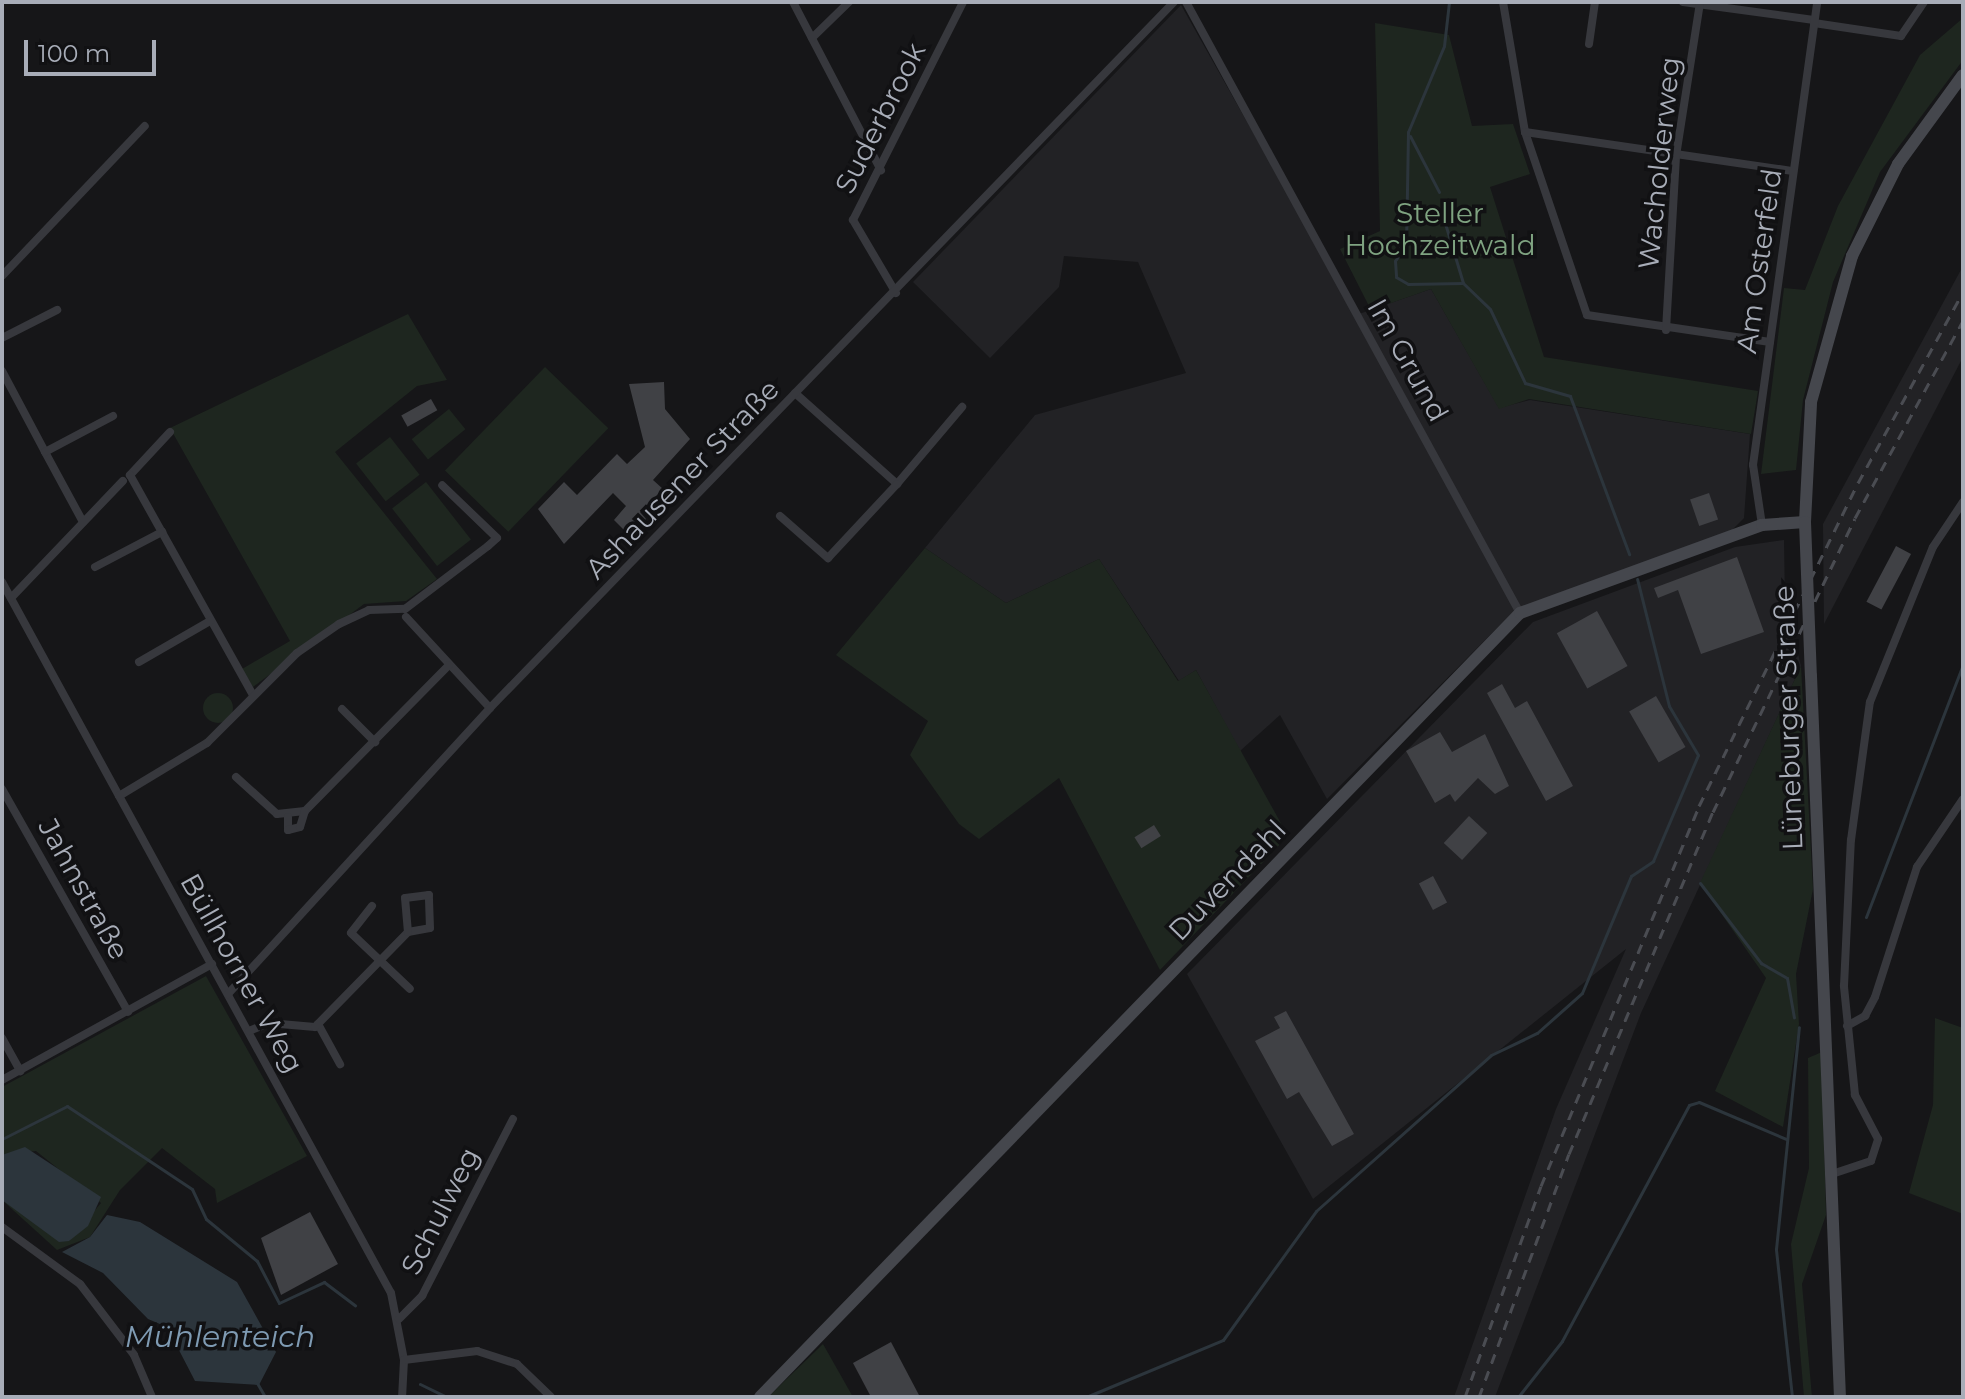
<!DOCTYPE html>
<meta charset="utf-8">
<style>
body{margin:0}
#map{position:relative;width:1965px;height:1399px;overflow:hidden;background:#161618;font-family:Montserrat,sans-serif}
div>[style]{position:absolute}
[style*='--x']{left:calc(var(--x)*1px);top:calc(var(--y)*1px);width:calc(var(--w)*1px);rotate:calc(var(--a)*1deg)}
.built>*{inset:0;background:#222225}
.green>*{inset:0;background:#1e261f;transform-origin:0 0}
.round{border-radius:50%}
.water>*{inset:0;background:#2c353c}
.stream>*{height:3px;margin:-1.5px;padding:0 1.5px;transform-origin:1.5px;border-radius:1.5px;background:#2c353c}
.building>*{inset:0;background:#404145;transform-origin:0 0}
.street>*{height:8px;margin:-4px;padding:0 4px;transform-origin:4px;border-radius:4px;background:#37383d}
.secondary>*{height:12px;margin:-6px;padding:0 6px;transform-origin:6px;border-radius:6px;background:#45474d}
.rail>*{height:3px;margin-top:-1.5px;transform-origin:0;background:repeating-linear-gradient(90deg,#4a4c52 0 10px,transparent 0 18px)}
.secondary-bridge>*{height:12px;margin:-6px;padding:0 6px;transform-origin:6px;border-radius:6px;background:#45474d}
span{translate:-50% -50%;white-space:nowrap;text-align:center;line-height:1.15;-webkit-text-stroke:7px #111113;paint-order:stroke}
.street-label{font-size:28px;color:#a8adb8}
.park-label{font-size:28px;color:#7fa381}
.water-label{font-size:30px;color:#7f9bb3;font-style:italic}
.frame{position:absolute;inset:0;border:4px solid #a8adb8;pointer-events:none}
.scale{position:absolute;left:24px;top:40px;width:132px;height:36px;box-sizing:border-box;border:4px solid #a8adb8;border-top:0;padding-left:10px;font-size:24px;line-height:28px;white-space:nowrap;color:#a8adb8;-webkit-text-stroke:6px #111113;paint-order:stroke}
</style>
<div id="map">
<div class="built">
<div style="clip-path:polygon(1181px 5px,1356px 315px,1431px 289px,1499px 408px,1530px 400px,1750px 434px,1744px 518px,1731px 531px,1511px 614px,1327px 799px,1280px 715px,1240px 751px,1196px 670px,1179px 681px,1099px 559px,1006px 603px,925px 548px,1035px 415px,1186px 373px,1138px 262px,1064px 256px,1059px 287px,990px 358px,913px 282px)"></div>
<div style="clip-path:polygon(1963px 266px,1963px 357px,1824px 624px,1823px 524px)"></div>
<div style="clip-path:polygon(1784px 540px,1785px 602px,1801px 666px,1641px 1013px,1495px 1397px,1454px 1397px,1556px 1109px,1626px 949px,1313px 1199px,1187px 974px,1533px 622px,1735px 547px)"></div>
</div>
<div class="green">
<div style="clip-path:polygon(1963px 18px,1963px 60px,1880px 172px,1833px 282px,1803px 400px,1796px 470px,1761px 474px,1784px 288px,1805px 290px,1838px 206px,1920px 55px)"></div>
<div style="clip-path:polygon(1375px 23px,1449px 35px,1472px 126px,1513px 124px,1530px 174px,1490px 187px,1544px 357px,1758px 391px,1751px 434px,1529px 399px,1499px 409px,1431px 289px,1371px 310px,1340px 249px,1380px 231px)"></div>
<div style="clip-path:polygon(408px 314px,447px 380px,417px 386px,335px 452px,437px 579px,406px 601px,364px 604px,253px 687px,242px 669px,290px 641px,170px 428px)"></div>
<div style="left:545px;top:367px;width:88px;height:144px;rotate:44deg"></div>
<div style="left:449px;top:409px;width:26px;height:48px;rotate:51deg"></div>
<div style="left:390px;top:437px;width:48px;height:43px;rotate:52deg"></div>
<div style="left:426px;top:482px;width:73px;height:43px;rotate:52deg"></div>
<div style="clip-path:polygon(925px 548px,1006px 603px,1099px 559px,1178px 681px,1196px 670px,1288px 836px,1160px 970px,1059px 778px,979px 839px,959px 824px,910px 755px,928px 721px,836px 655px)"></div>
<div style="clip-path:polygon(1801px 666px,1813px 889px,1796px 974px,1799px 1024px,1783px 1127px,1715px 1091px,1766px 978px,1700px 883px)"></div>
<div class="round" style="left:203px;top:693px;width:30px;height:30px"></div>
<div style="clip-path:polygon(206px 976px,307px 1156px,217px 1203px,215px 1189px,162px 1148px,120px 1190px,90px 1237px,57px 1250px,2px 1200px,69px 1241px,101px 1203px,36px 1151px,2px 1155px,2px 1087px)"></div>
<div style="clip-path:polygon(1935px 1018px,1963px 1028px,1963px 1214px,1909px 1193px,1933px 1105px)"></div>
<div style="clip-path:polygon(1822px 1052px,1826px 1215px,1802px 1284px,1812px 1397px,1804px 1397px,1791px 1244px,1809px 1168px,1808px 1058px)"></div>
<div style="clip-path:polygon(823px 1344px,853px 1397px,769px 1396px)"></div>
</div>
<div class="water">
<div style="clip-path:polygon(25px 1147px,101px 1197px,88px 1226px,69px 1241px,59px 1242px,2px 1200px,2px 1155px)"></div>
<div style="clip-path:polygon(107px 1215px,140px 1222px,237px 1282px,276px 1352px,259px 1385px,195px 1381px,167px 1327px,148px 1319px,103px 1273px,62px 1252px,90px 1237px)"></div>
</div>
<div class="stream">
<div style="--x:1449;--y:2;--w:44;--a:96.5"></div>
<div style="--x:1444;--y:46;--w:93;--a:112.7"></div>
<div style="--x:1408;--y:132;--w:113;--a:91"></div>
<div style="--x:1406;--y:245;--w:19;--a:125"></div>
<div style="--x:1395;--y:261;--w:16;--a:86"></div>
<div style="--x:1396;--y:277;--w:14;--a:30"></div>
<div style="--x:1408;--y:284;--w:55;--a:-1"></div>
<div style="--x:1463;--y:283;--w:37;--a:44"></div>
<div style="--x:1490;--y:309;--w:82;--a:64.7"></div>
<div style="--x:1525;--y:383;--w:47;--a:16.1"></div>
<div style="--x:1570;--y:396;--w:169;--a:69.5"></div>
<div style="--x:1410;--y:136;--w:63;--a:62.6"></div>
<div style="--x:1441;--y:210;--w:76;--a:73.2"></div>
<div style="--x:1700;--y:883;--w:101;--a:52.7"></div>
<div style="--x:1761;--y:963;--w:30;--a:30"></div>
<div style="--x:1787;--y:978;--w:40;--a:80"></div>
<div style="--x:1866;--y:917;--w:271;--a:-69"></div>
<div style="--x:2;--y:1139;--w:73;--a:-26.9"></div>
<div style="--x:67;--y:1106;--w:150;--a:33.6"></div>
<div style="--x:192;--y:1189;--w:33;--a:65"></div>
<div style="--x:206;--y:1219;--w:66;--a:39.5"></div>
<div style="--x:257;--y:1261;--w:47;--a:62.4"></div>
<div style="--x:279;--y:1303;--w:50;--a:-25"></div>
<div style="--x:324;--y:1282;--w:39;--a:37"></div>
<div style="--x:257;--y:1383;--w:16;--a:60"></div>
<div style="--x:420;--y:1384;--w:30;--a:26"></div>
<div style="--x:1086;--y:1397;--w:148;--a:-22.6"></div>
<div style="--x:1223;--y:1340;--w:159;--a:-54.2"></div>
<div style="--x:1316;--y:1211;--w:234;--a:-41.7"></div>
<div style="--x:1491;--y:1055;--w:51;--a:-25.6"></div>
<div style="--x:1537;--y:1033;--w:60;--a:-41.6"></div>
<div style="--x:1582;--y:993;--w:127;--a:-67.3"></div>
<div style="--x:1631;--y:876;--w:27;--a:-34"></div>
<div style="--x:1653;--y:861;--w:115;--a:-67"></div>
<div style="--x:1698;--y:755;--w:57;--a:-120.6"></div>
<div style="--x:1669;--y:706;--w:131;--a:-104.1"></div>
<div style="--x:1518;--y:1397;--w:71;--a:-51.8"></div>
<div style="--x:1562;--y:1341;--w:268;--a:-61.7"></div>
<div style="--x:1689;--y:1105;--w:10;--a:-17"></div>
<div style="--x:1699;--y:1102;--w:95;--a:23"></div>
<div style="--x:1792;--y:1397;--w:149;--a:-96.2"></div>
<div style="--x:1776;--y:1249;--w:223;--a:-84.1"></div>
</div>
<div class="building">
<div style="clip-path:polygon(664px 382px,665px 409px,690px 439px,653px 480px,663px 489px,640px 512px,646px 519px,630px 536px,614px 520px,626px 506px,613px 493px,564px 544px,538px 509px,564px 482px,577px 495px,617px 454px,627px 464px,645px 447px,629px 384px)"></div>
<div style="left:431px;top:399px;width:13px;height:34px;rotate:61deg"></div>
<div style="left:1709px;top:493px;width:28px;height:20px;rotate:71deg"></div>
<div style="left:1896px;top:546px;width:17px;height:63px;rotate:28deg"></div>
<div style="clip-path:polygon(1737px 557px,1764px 632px,1701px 654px,1678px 590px,1658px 598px,1654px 588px)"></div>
<div style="left:1597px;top:611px;width:63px;height:46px;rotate:61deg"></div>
<div style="clip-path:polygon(1502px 684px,1515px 708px,1527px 701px,1573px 786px,1546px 801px,1487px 693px)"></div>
<div style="left:1656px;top:696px;width:59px;height:31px;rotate:60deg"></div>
<div style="clip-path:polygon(1440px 732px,1452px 752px,1485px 734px,1509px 786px,1495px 794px,1478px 778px,1455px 802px,1450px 794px,1435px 803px,1406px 751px)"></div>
<div style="left:1469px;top:816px;width:25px;height:37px;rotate:43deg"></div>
<div style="left:1154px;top:825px;width:13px;height:23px;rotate:58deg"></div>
<div style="left:1433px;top:876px;width:30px;height:16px;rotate:62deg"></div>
<div style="clip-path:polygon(1286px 1011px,1354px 1134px,1332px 1146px,1299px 1092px,1287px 1099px,1255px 1041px,1280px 1028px,1274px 1017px)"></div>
<div style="clip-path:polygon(310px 1212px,338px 1264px,281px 1295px,261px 1238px)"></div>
<div style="clip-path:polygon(891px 1342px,920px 1397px,871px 1397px,853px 1363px)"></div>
</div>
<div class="street">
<div style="--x:793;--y:2;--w:190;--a:62.4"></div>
<div style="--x:1186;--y:2;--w:696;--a:61.34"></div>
<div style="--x:1503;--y:2;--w:132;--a:80.4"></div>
<div style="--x:1525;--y:132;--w:193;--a:71.3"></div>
<div style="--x:1587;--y:315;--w:185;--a:8.4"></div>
<div style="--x:1683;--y:2;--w:132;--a:7.8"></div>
<div style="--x:1814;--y:23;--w:88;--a:8.5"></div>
<div style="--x:1901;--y:36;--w:41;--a:-55.9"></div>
<div style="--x:812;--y:38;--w:52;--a:-44.2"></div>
<div style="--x:1589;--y:44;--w:42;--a:-81.9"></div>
<div style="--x:1525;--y:132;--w:271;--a:8.3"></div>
<div style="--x:2;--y:276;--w:207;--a:-46.4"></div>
<div style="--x:896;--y:293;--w:85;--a:-120.5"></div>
<div style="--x:853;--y:220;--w:244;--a:-63.2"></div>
<div style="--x:1666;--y:330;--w:174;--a:-86.7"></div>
<div style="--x:1676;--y:156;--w:156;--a:-81.1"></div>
<div style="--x:2;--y:338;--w:62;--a:-27"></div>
<div style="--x:2;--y:371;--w:92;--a:62"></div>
<div style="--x:795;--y:393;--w:137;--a:41.7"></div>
<div style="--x:897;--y:484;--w:101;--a:-49.8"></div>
<div style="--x:170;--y:432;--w:59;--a:132.9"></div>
<div style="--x:130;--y:475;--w:252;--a:60.8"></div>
<div style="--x:780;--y:516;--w:64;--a:41.2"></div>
<div style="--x:828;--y:558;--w:101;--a:-47"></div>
<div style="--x:83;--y:522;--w:80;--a:-118.5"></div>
<div style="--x:45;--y:452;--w:77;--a:-27.9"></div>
<div style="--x:1762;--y:525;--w:61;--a:-98.5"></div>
<div style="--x:1753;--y:465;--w:467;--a:-82.1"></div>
<div style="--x:95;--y:567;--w:76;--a:-27.6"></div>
<div style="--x:2;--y:582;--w:810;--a:61.32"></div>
<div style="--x:391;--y:1293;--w:68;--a:79"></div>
<div style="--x:404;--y:1360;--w:37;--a:93"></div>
<div style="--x:11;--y:598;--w:162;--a:-46.3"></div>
<div style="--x:406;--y:617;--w:124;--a:47.3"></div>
<div style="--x:139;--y:662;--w:82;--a:-30"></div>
<div style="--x:342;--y:709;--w:47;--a:45"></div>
<div style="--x:236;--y:777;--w:55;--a:42.1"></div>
<div style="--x:277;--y:814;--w:28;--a:-6"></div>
<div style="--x:305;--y:811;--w:204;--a:-45.4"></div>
<div style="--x:2;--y:789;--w:256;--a:60.5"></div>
<div style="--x:119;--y:796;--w:103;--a:-31.1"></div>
<div style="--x:207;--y:743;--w:127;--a:-45"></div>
<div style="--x:297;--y:653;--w:51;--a:-34.6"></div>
<div style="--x:339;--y:624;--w:33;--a:-25"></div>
<div style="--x:369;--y:610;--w:36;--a:-2"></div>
<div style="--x:405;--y:609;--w:104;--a:-37.2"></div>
<div style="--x:488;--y:546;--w:12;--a:-42"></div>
<div style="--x:497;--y:538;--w:76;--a:-136.1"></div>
<div style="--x:288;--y:817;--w:13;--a:90"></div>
<div style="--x:288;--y:830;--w:12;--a:-14"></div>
<div style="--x:300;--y:827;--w:17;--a:-73"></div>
<div style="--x:372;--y:906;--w:34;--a:128"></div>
<div style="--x:351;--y:933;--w:81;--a:43.5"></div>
<div style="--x:228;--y:994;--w:388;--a:-47.5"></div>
<div style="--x:490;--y:708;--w:983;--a:-45.91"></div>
<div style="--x:318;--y:1024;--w:46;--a:61.2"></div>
<div style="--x:1847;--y:1026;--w:21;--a:-29"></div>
<div style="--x:1865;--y:1016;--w:21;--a:-62"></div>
<div style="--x:1875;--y:997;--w:137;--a:-72.1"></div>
<div style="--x:1917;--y:867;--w:82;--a:-55.9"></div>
<div style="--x:249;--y:1031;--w:22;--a:-22"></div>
<div style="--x:269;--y:1023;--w:46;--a:5"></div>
<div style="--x:315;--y:1027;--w:133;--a:-45.6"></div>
<div style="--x:408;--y:932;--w:22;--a:-10"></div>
<div style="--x:430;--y:928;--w:33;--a:-92"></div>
<div style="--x:429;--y:895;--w:24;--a:173"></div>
<div style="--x:405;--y:898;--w:34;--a:85"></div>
<div style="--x:2;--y:1038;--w:38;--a:61"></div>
<div style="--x:2;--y:1080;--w:240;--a:-28.9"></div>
<div style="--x:1832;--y:1174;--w:41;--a:-18.4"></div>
<div style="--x:1871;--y:1161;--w:23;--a:-72"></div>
<div style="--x:1878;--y:1139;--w:50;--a:-117.6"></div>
<div style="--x:1855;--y:1095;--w:110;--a:-95.8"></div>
<div style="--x:1844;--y:986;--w:146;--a:-87.3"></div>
<div style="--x:1851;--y:840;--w:139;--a:-82.2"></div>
<div style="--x:1870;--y:702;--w:167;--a:-67.9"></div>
<div style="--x:1933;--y:547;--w:54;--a:-56.3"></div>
<div style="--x:2;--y:1227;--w:97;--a:36.2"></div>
<div style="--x:80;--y:1284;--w:89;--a:52.7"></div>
<div style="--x:134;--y:1355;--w:46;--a:66.8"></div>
<div style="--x:399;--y:1319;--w:33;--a:-45"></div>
<div style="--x:422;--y:1296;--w:199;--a:-62.8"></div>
<div style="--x:404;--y:1360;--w:74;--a:-7"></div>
<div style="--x:477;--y:1351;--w:42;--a:18"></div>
<div style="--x:517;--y:1364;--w:47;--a:44.1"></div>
</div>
<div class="secondary">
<div style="--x:1811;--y:676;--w:722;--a:87.7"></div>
<div style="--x:760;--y:1397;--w:1092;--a:-45.89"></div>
<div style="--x:1520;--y:613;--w:258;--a:-20"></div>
<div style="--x:1762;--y:525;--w:43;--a:-4"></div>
<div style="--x:1805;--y:522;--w:120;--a:-87.1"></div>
<div style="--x:1811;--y:402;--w:152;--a:-74.3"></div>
<div style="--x:1852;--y:256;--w:103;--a:-63.4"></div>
<div style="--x:1898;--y:164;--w:110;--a:-53.9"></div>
</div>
<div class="rail">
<div style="--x:1465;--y:1397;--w:224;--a:-70.2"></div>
<div style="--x:1541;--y:1186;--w:412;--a:-67.4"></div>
<div style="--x:1699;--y:806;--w:360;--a:-63.8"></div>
<div style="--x:1858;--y:483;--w:218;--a:-61.2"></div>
<div style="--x:1479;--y:1397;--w:259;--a:-69.7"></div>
<div style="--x:1569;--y:1154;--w:371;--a:-67.2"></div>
<div style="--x:1713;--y:812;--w:326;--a:-64.2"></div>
<div style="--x:1855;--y:518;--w:225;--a:-61.3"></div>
</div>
<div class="secondary-bridge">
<div style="--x:1805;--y:522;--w:154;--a:87.8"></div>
</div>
<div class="street-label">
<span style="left:880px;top:118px;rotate:-63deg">Suderbrook</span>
<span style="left:1659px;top:163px;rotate:-84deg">Wacholderweg</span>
<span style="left:1759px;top:261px;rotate:-82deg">Am Osterfeld</span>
<span style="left:1408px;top:360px;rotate:61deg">Im Grund</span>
<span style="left:682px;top:479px;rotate:-46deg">Ashausener Straße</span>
<span style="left:1788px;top:718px;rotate:-92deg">Lüneburger Straße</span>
<span style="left:1227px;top:880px;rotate:-46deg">Duvendahl</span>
<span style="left:84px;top:889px;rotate:61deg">Jahnstraße</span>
<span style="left:242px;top:973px;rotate:61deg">Büllhorner Weg</span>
<span style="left:440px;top:1211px;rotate:-63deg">Schulweg</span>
</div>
<div class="park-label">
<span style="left:1440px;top:229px">Steller<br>Hochzeitwald</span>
</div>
<div class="water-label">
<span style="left:220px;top:1337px">Mühlenteich</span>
</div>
<div class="frame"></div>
<div class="scale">100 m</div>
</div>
